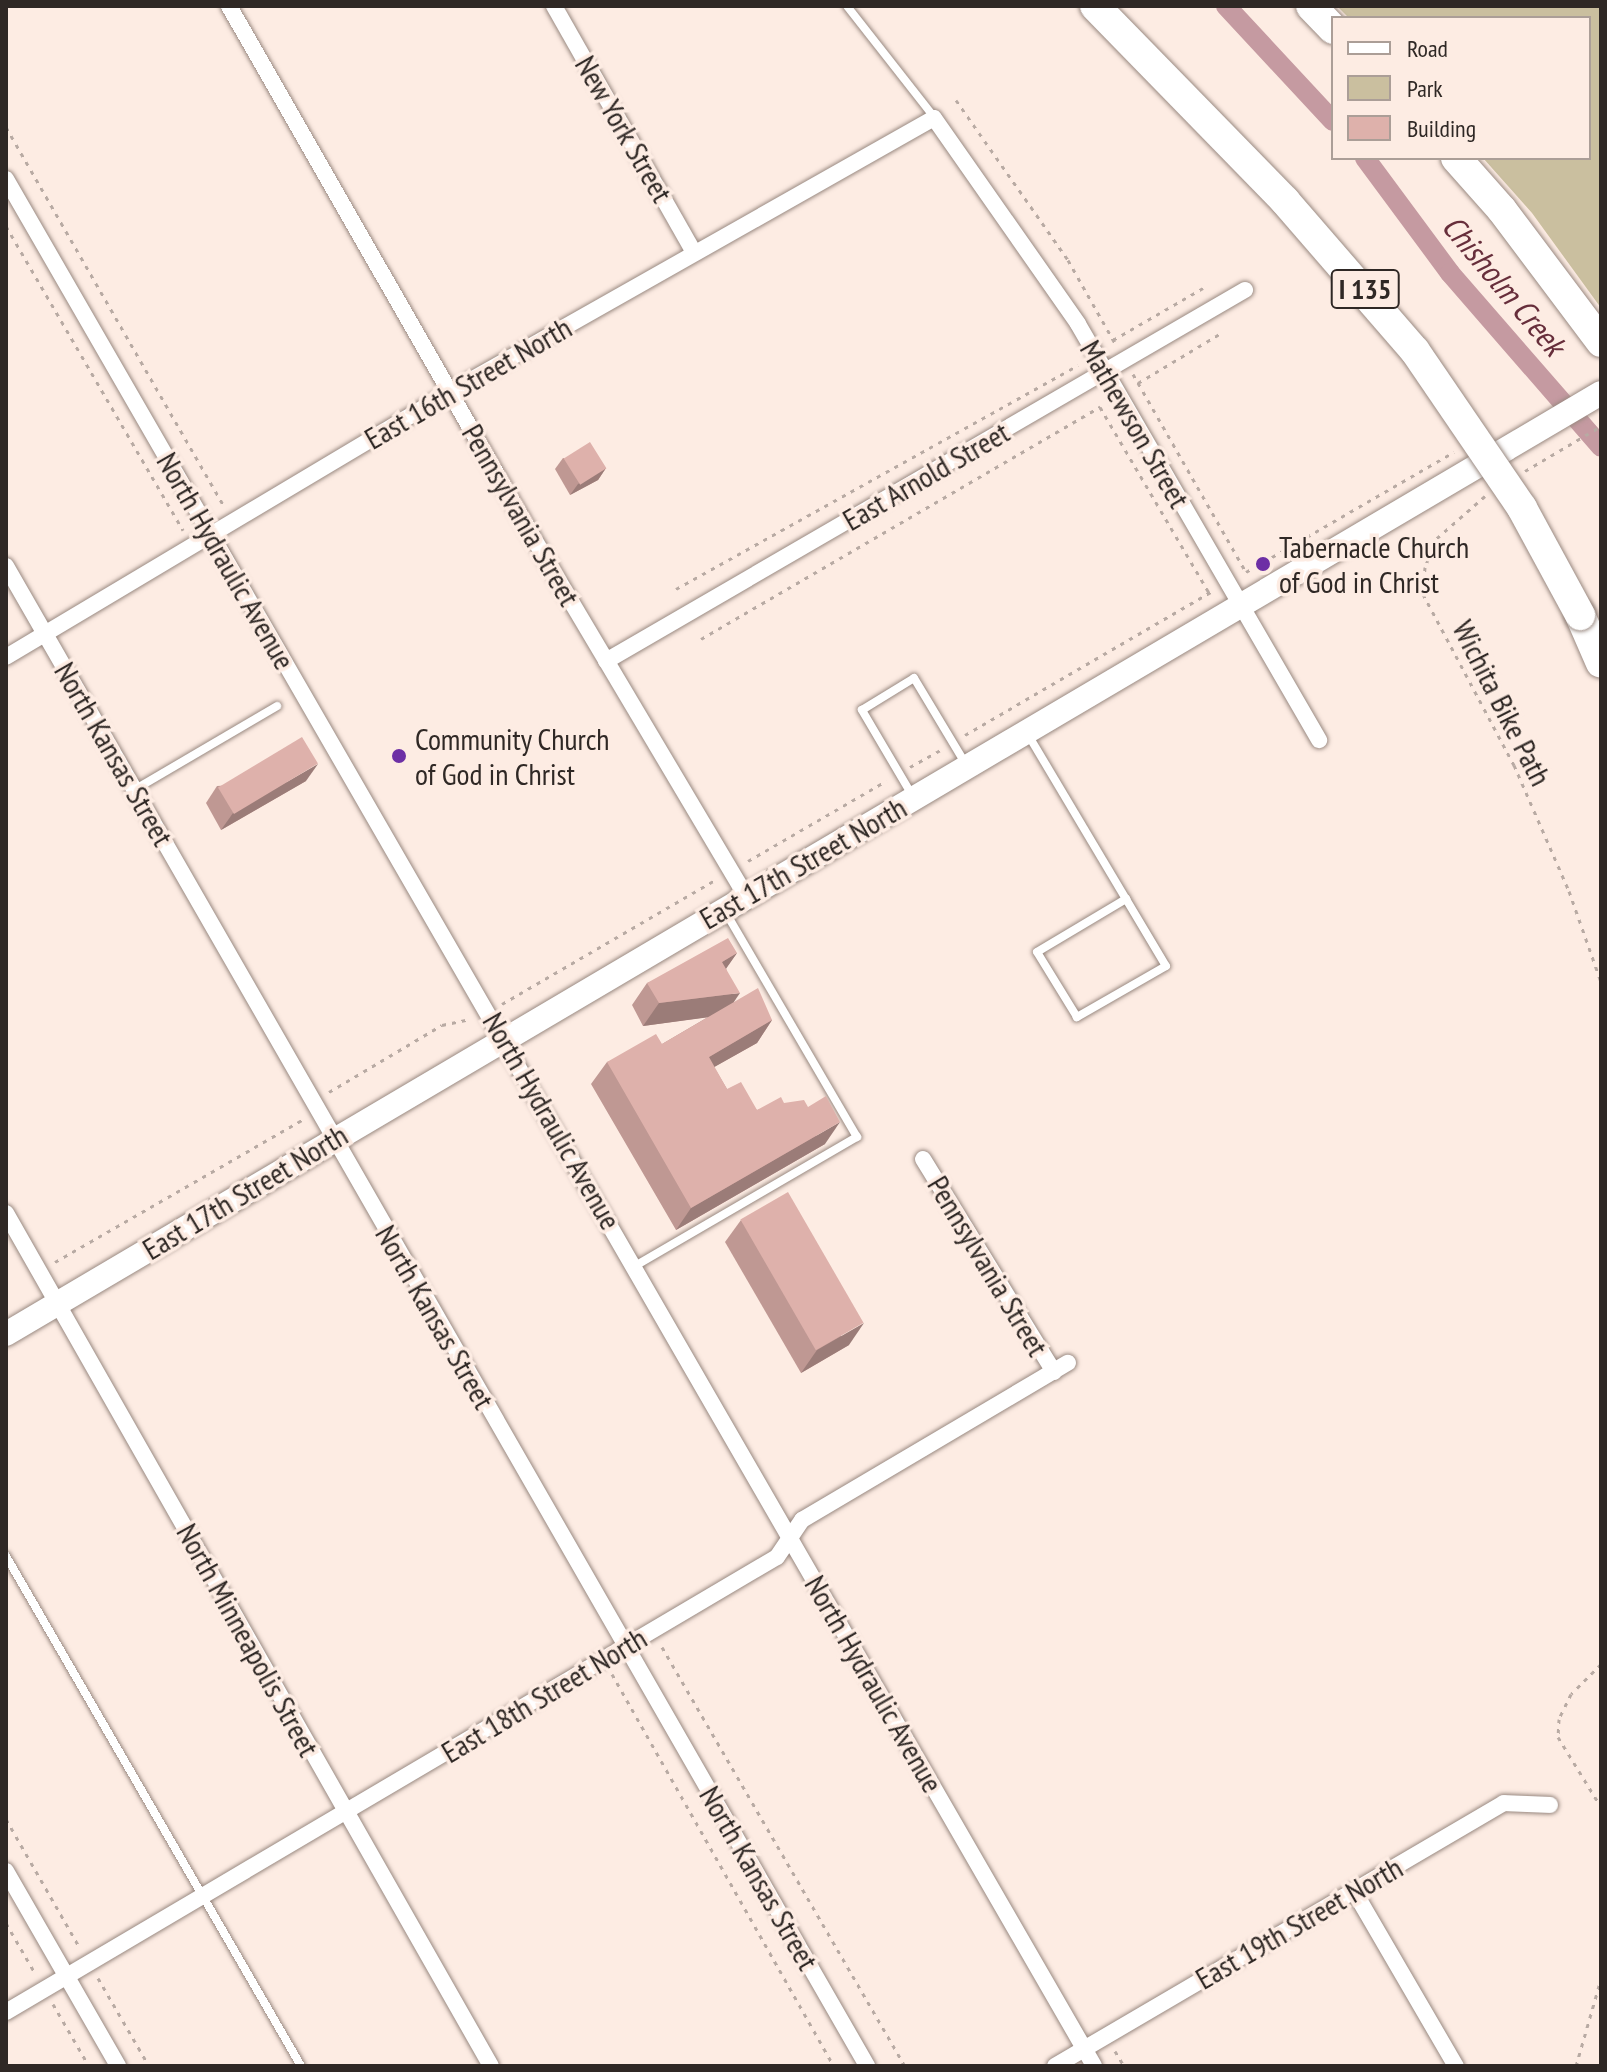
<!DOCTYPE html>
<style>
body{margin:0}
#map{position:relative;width:1607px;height:2072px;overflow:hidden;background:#fdece3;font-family:"PT Sans Narrow",sans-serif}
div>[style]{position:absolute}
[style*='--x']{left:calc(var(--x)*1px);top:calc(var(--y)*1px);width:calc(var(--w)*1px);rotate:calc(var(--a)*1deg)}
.green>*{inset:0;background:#cabf9f}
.canal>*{height:20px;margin:-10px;padding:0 10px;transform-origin:10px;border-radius:10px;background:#c59aa1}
.path>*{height:3px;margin-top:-1.5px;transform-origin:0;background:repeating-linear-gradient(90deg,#b8aaa3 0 4px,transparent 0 10px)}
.roads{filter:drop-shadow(0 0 2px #998981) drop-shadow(0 0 2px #998981)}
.lane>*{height:8px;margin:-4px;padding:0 4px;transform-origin:4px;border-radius:4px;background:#fff}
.street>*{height:16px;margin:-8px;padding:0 8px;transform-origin:8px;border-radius:8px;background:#fff}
.secondary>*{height:24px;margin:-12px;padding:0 12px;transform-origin:12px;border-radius:12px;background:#fff}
.highway>*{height:30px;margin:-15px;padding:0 15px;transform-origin:15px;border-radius:15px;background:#fff}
.bridges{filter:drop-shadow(0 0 2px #998981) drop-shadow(0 0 2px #998981)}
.highway-bridge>*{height:30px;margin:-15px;padding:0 15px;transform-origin:15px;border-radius:15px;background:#fff}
.wall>*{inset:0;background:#bf9893}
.shaded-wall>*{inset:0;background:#9b7c78}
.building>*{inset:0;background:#deb1ab;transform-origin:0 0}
.dots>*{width:22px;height:22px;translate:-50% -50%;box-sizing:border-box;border:4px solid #fdece3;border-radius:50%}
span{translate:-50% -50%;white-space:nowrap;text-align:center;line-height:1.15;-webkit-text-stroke:7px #fdece3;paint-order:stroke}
.shield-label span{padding:2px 6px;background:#fdece3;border:2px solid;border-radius:6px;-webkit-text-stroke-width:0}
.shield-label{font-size:28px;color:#2f2825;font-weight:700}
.street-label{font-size:30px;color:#2f2825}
.poi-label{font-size:30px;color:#2f2825}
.left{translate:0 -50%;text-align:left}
.water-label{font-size:32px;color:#672e3b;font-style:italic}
.frame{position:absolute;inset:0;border:8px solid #2f2825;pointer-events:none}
.legend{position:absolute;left:1331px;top:16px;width:260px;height:144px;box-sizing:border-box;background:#fdece3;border:2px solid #ab9e97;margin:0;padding:10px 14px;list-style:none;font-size:24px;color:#2f2825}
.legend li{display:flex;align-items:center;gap:16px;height:40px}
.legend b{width:40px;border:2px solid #ab9e97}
</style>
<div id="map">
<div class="green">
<div style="clip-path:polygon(1337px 6px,1601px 6px,1601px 308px,1532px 213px,1483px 158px,1589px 158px,1589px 18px,1349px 18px)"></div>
</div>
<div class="canal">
<div style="--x:1226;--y:6;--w:157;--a:47.1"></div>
<div style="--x:1365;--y:158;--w:143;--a:53.5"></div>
<div style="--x:1450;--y:273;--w:230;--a:49"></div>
</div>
<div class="path">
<div style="--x:956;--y:100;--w:195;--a:55"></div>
<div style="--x:1068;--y:260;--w:95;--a:60.5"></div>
<div style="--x:6;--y:127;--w:436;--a:60.1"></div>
<div style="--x:6;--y:226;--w:352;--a:59.8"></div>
<div style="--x:1113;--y:340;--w:104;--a:-30"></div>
<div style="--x:1133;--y:374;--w:228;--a:60.3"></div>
<div style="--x:1246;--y:572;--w:240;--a:-30"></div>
<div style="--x:1138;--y:383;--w:99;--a:-31"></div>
<div style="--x:1525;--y:471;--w:88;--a:-30.6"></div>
<div style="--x:1485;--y:496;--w:67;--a:138.7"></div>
<div style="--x:1435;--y:540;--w:29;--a:110"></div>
<div style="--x:1425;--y:567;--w:27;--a:94"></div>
<div style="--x:1423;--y:594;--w:194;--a:62"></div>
<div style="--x:1514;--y:765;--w:137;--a:66.4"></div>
<div style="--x:1569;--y:891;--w:96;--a:70.6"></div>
<div style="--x:676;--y:589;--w:460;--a:-29.1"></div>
<div style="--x:701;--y:639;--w:462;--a:-30.2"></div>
<div style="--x:1100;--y:407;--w:216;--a:59.6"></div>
<div style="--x:965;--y:735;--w:285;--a:-30.2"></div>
<div style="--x:910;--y:767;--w:37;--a:-29"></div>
<div style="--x:748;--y:861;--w:160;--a:-30.1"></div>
<div style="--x:502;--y:1004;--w:249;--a:-30.2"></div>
<div style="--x:329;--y:1092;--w:131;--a:-30.7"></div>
<div style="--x:442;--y:1025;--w:29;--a:-12"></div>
<div style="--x:55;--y:1262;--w:289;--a:-29.9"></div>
<div style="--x:662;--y:1647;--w:484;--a:59.9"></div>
<div style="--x:1601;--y:1664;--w:42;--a:135"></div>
<div style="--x:1571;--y:1694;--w:28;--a:116"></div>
<div style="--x:1559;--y:1719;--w:18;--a:93"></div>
<div style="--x:1558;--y:1737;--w:82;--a:58.4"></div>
<div style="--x:612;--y:1674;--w:450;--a:60.5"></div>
<div style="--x:6;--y:1819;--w:149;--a:60.2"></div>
<div style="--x:6;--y:1923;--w:58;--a:59.9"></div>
<div style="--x:98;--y:1978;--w:102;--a:59.9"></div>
<div style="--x:53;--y:2004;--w:72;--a:59.9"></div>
<div style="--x:1115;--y:2051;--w:17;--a:59"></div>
<div style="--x:1576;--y:2066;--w:91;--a:-74"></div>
</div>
<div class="roads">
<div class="lane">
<div style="--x:847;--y:6;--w:141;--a:51.9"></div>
<div style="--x:1027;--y:733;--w:193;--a:59.2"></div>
<div style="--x:1126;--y:899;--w:78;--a:59.2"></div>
<div style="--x:1166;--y:966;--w:103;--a:150.2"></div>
<div style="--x:1077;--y:1017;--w:76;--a:-121.6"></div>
<div style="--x:1037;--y:952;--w:104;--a:-30.8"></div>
<div style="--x:134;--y:790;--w:166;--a:-30.4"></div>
<div style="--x:912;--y:795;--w:99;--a:-120.5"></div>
<div style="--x:862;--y:710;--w:61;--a:-31.6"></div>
<div style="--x:914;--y:678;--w:99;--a:59"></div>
<div style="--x:635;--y:1266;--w:257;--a:-30.2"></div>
<div style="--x:857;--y:1137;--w:259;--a:-120.3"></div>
<div style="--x:6;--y:1556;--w:589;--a:59.95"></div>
</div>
<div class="street">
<div style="--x:229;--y:6;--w:608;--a:60.23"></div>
<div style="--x:531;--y:534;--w:421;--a:59.3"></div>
<div style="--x:554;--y:6;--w:283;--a:60.4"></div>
<div style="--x:6;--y:179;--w:2178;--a:60.03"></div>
<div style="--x:6;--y:566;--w:1730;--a:60.14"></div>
<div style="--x:6;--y:657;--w:517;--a:-30.83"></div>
<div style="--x:450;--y:392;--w:556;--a:-29.51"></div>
<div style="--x:934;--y:118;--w:251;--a:55"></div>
<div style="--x:1078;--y:324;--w:481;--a:59.9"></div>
<div style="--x:606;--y:661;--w:739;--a:-30.14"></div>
<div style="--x:923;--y:1159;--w:250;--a:58.4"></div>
<div style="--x:6;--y:1213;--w:981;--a:60.38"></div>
<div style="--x:6;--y:1871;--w:225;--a:60.1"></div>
<div style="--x:1354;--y:1891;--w:203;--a:59.8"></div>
<div style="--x:6;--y:2012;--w:895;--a:-30.55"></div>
<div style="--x:777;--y:1557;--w:45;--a:-56"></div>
<div style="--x:802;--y:1520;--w:309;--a:-30.6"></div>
<div style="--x:1055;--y:2066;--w:520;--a:-30.36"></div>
<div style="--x:1504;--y:1803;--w:46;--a:2.5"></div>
</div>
<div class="secondary">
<div style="--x:6;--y:1334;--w:1852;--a:-30.54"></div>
</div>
<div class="highway">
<div style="--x:1311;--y:6;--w:32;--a:46"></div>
<div style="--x:1580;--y:615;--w:52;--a:66.4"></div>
</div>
</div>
<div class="bridges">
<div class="highway-bridge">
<div style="--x:1095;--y:6;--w:272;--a:45.7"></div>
<div style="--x:1285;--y:201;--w:198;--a:49.1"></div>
<div style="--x:1415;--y:351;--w:190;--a:55.7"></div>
<div style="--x:1522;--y:508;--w:122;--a:61.5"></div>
<div style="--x:1456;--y:158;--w:69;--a:48.5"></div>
<div style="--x:1502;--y:210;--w:165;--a:53.1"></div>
</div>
</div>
<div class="wall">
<div style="clip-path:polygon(563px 458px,606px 468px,598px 480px,570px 495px,555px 469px)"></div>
<div style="clip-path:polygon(306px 781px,221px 830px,206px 803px,217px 786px)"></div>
<div style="clip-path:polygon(737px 953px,726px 968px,734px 1002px,772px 1020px,757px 1043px,714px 1067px,727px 1089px,757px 1110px,784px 1103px,825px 1144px,676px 1230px,591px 1084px,607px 1062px,662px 1044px,708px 1017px,643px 1026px,632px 1005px,647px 983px)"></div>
<div style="clip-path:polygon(741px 1220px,849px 1345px,801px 1373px,725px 1242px)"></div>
</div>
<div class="shaded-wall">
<div style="clip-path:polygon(606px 468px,598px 480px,570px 495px,578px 484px)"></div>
<div style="clip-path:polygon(318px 764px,306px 781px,221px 830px,233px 813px)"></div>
<div style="clip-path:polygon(737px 953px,721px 976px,722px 962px)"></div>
<div style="clip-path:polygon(740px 993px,725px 1015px,643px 1026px,659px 1003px)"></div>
<div style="clip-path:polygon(772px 1020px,757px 1043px,693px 1079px,709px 1057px)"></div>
<div style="clip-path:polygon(840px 1122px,825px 1144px,676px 1230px,691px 1208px)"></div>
<div style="clip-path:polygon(864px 1323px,849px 1345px,801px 1373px,817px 1350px)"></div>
</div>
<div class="building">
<div style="left:590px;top:442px;width:31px;height:31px;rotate:58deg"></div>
<div style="left:302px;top:737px;width:31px;height:98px;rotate:59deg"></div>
<div style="clip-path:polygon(728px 938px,737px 953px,722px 962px,740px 993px,659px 1003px,647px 983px)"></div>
<div style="clip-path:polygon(758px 988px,772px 1020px,709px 1057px,727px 1089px,741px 1082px,757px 1110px,781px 1097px,784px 1103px,804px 1100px,808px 1107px,826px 1096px,840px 1122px,691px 1208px,607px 1062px,656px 1034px,662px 1044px)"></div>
<div style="left:788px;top:1192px;width:151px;height:55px;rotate:60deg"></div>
</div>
<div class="dots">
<div style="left:1263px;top:564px;background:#6d2fa5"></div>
<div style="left:399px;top:756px;background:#6d2fa5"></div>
</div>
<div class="shield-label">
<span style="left:1365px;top:289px">I 135</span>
</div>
<div class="street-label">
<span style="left:624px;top:129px;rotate:60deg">New York Street</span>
<span style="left:468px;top:383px;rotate:-30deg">East 16th Street North</span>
<span style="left:1135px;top:424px;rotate:60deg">Mathewson Street</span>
<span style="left:926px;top:476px;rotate:-30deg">East Arnold Street</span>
<span style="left:521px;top:515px;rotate:60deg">Pennsylvania Street</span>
<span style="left:226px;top:561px;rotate:60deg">North Hydraulic Avenue</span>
<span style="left:1502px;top:703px;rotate:63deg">Wichita Bike Path</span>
<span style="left:114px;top:754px;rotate:60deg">North Kansas Street</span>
<span style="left:803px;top:863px;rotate:-30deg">East 17th Street North</span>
<span style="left:552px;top:1121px;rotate:60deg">North Hydraulic Avenue</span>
<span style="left:245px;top:1192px;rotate:-31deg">East 17th Street North</span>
<span style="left:988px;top:1266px;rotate:59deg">Pennsylvania Street</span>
<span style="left:435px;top:1317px;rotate:60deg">North Kansas Street</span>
<span style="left:248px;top:1640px;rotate:61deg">North Minneapolis Street</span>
<span style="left:874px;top:1684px;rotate:60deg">North Hydraulic Avenue</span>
<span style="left:544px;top:1695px;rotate:-31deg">East 18th Street North</span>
<span style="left:759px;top:1878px;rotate:60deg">North Kansas Street</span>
<span style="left:1299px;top:1923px;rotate:-30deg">East 19th Street North</span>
</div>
<div class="poi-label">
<span class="left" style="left:1279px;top:564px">Tabernacle Church<br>of God in Christ</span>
<span class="left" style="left:415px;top:756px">Community Church<br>of God in Christ</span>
</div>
<div class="water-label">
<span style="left:1504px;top:285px;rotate:50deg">Chisholm Creek</span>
</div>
<div class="frame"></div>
<ul class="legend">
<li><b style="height:10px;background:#fff"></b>Road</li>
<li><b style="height:22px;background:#cabf9f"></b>Park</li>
<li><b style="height:22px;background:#deb1ab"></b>Building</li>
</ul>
</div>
